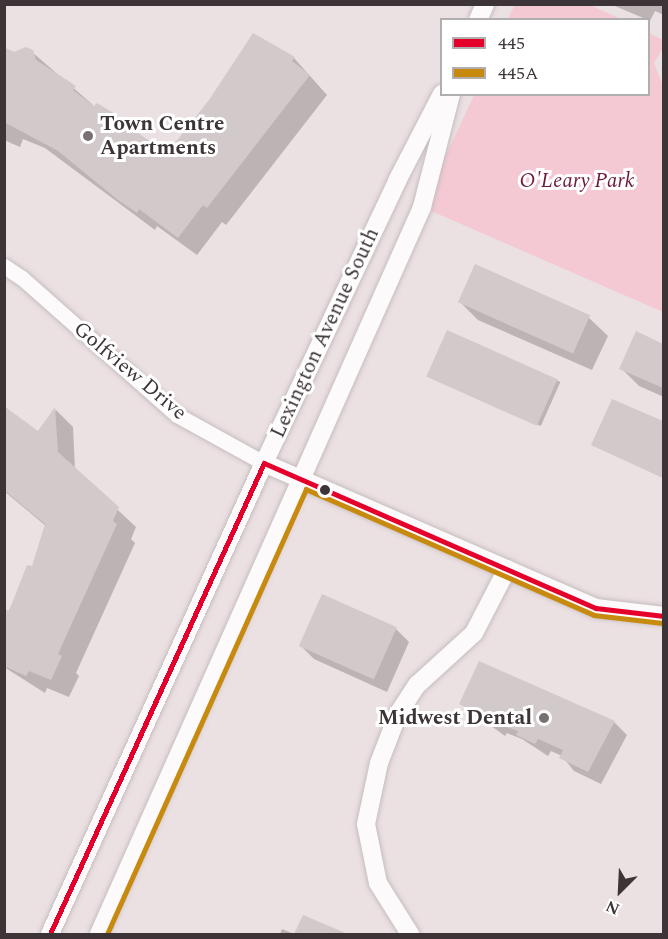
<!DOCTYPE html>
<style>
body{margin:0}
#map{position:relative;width:668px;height:939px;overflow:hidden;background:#ebe0e2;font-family:Spectral,serif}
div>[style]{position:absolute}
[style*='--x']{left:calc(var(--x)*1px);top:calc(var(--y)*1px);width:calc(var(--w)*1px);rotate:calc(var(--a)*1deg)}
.green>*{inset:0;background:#f4c9d4}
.shadow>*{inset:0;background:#0003;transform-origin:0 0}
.building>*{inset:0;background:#d2c9cb;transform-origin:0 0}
.roads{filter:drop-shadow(0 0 2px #c6bdbe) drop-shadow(0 0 2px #c6bdbe)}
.minor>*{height:15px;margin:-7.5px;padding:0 7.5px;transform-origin:7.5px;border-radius:7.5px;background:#fcfafb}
.tertiary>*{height:18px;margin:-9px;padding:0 9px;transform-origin:9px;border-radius:9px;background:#fcfafb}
.bus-1>*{height:4.5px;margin:-2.25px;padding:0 2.25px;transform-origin:2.25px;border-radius:2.25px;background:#e4002b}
.bus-2>*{height:4.5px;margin:-2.25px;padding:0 2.25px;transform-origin:2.25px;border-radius:2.25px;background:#c88a0e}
.dots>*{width:16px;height:16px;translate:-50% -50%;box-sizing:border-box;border:3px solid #fff;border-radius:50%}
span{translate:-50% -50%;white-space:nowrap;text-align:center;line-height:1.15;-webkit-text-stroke:6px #fff;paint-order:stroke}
.poi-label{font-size:21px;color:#3c3436;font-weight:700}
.left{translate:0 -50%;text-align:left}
.right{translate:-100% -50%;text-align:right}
.park-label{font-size:21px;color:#6d1939;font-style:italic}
.street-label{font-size:21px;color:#3c3436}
.frame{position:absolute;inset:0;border:6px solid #3c3436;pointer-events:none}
.legend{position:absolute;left:440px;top:18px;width:210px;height:78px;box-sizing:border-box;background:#fff;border:2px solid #b1aeaf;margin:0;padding:8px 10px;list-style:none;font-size:18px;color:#3c3436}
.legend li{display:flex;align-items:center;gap:12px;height:30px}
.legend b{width:30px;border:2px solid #b1aeaf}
.north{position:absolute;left:590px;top:861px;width:60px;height:60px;-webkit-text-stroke:4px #fff;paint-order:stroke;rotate:204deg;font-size:16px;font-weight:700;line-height:24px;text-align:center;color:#3c3436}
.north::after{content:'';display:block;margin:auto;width:21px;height:27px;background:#3c3436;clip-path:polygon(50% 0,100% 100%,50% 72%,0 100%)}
</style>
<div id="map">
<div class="green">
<div style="clip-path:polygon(515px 4px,590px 5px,621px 19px,508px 19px)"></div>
<div style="clip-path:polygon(649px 33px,663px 40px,663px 48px,654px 63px,664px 88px,663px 312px,422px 207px,474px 95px,648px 94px)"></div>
</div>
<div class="shadow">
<div style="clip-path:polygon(610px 4px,664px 4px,664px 15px,655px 11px,649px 23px,648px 20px)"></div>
<div style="clip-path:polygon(4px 49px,14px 53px,32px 52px,93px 105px,89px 111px,114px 115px,167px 155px,294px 58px,327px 95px,226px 225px,222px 222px,197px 255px,157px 226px,155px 230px,45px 148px,23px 139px,20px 147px,4px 140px)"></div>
<div style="clip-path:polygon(476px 266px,589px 318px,608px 336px,592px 370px,478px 320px,460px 302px)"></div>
<div style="left:448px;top:332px;width:123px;height:48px;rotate:24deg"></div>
<div style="clip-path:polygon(636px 333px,664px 346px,664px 397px,639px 386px,621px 368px)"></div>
<div style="clip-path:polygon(612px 401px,664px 423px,664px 478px,592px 445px)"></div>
<div style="clip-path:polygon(4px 408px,38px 433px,56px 410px,73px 427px,75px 470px,136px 527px,131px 539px,135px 543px,76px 673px,79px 676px,69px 697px,47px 688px,45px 693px,4px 667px,4px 619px,33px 568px,46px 526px,4px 491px)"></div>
<div style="clip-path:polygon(396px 629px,409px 642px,387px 692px,314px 659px,301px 646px)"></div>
<div style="clip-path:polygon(461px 704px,614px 722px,627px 735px,601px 784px,574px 771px,562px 756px,551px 751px,548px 756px,522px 739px,507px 733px,505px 736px)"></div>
<div style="clip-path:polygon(304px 917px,344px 934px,295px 934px)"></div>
<div style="clip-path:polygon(282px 929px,294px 934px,280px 934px)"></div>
</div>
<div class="building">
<div style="clip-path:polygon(253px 33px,295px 57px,292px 61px,310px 75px,207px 208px,203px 205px,178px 238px,139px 209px,137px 213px,118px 200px,58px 151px,4px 122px,4px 47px,14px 52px,26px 47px,33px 50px,36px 60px,76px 86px,73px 90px,94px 106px,97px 103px,115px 114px,113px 116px,167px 153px,209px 100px)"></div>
<div style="left:475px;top:264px;width:126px;height:42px;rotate:24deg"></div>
<div style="left:447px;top:330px;width:121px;height:51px;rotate:24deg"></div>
<div style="clip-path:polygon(636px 331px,663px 344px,663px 388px,619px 369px)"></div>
<div style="clip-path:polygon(612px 399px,663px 421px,663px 478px,591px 445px)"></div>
<div style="clip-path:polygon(4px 406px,38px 431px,55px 407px,58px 452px,119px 507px,113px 521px,117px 524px,58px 654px,62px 656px,51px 680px,29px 671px,26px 676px,4px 666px,4px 609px,9px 611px,27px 565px,32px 566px,45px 524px,4px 490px)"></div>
<div style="left:322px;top:594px;width:82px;height:57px;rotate:24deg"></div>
<div style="clip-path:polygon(479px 661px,615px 721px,588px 772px,559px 758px,563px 750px,538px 739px,535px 744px,516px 735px,518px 731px,473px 715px,475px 712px,459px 704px)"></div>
<div style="clip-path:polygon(303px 915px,348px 934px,294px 934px)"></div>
</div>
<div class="roads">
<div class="minor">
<div style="--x:4;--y:266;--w:22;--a:34"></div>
<div style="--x:22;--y:278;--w:207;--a:41.5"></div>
<div style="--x:177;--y:415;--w:99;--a:28.9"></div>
</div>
<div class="tertiary">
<div style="--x:478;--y:20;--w:17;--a:-66"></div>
<div style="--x:264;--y:463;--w:362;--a:23.6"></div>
<div style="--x:596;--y:608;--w:68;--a:6.7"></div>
<div style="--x:50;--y:934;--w:517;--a:-65.57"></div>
<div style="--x:264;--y:463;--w:312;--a:-64.7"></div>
<div style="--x:397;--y:181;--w:98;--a:-62.7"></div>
<div style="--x:99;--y:934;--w:796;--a:-66.04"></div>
<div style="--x:422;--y:207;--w:117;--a:-75.6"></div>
<div style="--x:410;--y:934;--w:60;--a:-122.1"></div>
<div style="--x:378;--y:883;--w:60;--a:-101.5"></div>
<div style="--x:366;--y:824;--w:62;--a:-78"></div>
<div style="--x:379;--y:763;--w:53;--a:-68.8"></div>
<div style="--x:398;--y:714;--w:35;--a:-57"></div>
<div style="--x:417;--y:685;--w:77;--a:-42.4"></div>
<div style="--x:474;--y:633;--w:72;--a:-62.7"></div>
</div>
</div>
<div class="bus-1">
<div style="--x:50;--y:934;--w:517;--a:-65.57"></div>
<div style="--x:264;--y:463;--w:362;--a:23.6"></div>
<div style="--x:596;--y:608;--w:68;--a:6.7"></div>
</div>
<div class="bus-2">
<div style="--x:107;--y:934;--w:487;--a:-65.9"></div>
<div style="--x:306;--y:489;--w:314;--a:23.6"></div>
<div style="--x:594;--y:615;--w:69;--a:6.6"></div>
</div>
<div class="dots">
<div style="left:88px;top:136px;background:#797072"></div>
<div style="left:325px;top:490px;background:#3c3436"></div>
<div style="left:544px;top:718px;background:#797072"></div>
</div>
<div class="poi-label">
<span class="left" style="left:100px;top:136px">Town Centre<br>Apartments</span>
<span class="right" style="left:532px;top:718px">Midwest Dental</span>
</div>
<div class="park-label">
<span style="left:577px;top:181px">O'Leary Park</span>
</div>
<div class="street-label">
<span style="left:325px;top:333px;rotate:-65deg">Lexington Avenue South</span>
<span style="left:130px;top:371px;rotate:40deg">Golfview Drive</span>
</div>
<div class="frame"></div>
<ul class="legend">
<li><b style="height:8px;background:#e4002b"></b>445</li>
<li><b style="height:8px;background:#c88a0e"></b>445A</li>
</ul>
<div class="north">N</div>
</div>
